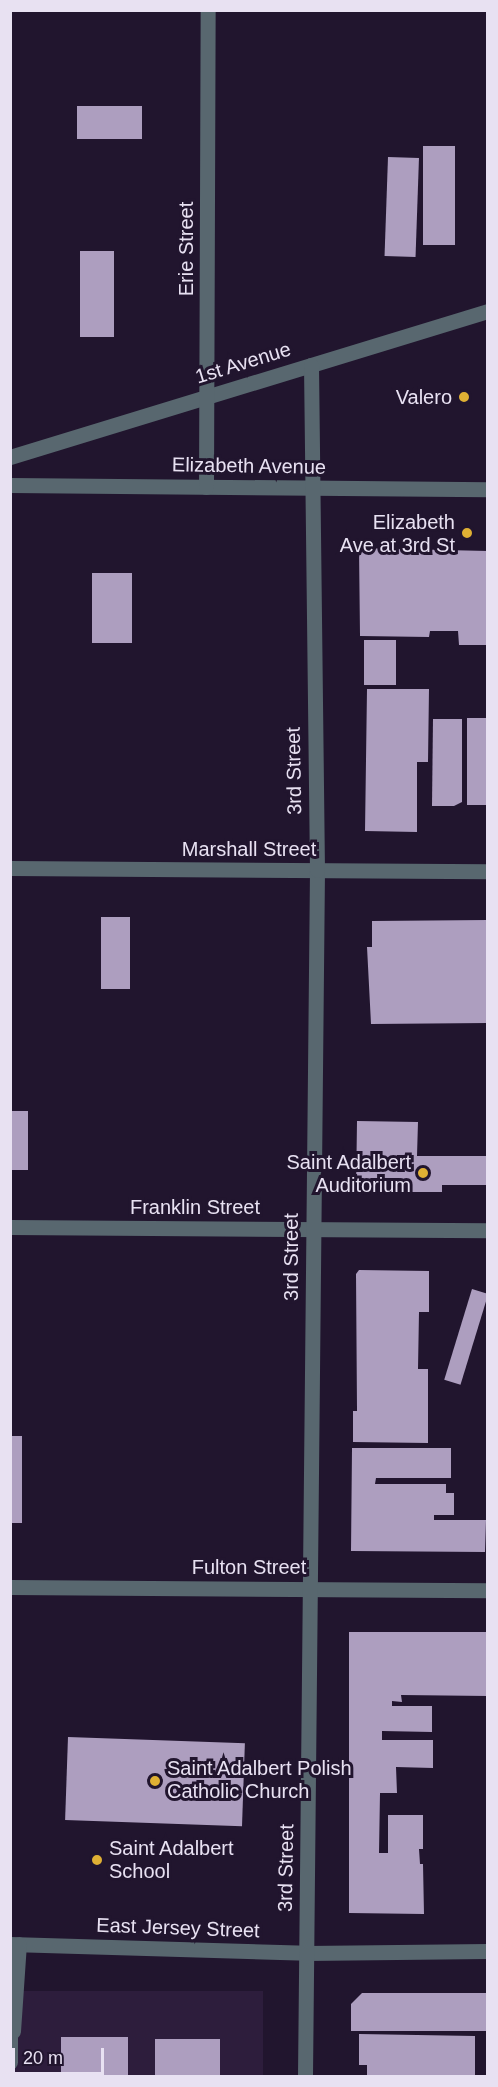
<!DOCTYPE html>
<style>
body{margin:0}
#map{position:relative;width:498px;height:2087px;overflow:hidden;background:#21152e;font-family:Arial,sans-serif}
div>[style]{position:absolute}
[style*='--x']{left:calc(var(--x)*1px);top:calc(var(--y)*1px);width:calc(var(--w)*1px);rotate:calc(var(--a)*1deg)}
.built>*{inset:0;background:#2d1d3c;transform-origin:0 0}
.building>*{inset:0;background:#ad9ebf;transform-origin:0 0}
.minor>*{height:15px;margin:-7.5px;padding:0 7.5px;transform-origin:7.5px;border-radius:7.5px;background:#58676f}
.dots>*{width:16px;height:16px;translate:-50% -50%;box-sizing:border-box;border:3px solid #21152e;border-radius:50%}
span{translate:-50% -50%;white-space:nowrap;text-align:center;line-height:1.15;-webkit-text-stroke:6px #21152e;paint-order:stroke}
.street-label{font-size:20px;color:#e8e1f2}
.poi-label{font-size:20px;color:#e8e1f2}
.right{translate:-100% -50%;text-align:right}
.left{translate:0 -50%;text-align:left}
.frame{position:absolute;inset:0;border:12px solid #e8e1f2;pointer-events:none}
.scale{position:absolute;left:12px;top:2048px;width:92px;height:27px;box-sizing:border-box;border:3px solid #e8e1f2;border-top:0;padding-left:8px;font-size:18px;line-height:21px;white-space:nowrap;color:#e8e1f2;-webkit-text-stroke:4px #21152e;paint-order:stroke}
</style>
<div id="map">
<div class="built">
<div style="left:11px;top:1991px;width:252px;height:85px"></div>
</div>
<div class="building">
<div style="left:77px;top:106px;width:65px;height:33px"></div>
<div style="left:423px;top:146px;width:32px;height:99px"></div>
<div style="left:388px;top:157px;width:31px;height:99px;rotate:2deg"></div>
<div style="left:80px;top:251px;width:34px;height:86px"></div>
<div style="clip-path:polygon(359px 548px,488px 551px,488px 645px,459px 645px,458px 631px,430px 631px,429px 637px,360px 636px)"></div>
<div style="left:92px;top:573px;width:40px;height:70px"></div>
<div style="left:364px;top:640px;width:32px;height:45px"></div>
<div style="clip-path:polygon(367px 689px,429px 689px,428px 762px,417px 762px,417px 832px,365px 831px)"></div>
<div style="left:488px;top:718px;width:87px;height:21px;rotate:90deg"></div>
<div style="clip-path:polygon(433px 719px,462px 719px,462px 802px,454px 806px,432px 806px)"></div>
<div style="left:101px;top:917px;width:29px;height:72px"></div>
<div style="clip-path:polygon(488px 920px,488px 1023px,371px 1024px,367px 947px,372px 947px,372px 921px)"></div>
<div style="left:10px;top:1111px;width:18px;height:59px"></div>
<div style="clip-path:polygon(357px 1121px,418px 1122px,417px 1156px,488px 1156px,488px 1185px,442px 1185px,442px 1192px,356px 1192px)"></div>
<div style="clip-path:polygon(359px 1270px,429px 1271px,429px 1312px,419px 1312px,418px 1369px,428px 1369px,428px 1443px,353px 1442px,353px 1411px,357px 1411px,356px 1274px)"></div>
<div style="left:472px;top:1289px;width:17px;height:95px;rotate:17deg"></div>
<div style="left:10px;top:1436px;width:12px;height:87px"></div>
<div style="clip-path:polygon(352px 1448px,451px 1448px,451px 1478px,376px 1478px,375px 1484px,446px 1484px,446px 1493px,454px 1493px,454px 1515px,434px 1515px,434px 1520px,486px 1520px,485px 1552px,351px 1551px)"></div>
<div style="clip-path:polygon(349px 1632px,488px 1632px,488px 1696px,401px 1695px,402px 1702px,392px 1701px,392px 1706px,432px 1706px,432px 1732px,382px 1731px,382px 1740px,433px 1740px,433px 1768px,396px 1767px,397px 1793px,380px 1793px,379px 1853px,388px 1853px,388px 1815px,423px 1815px,423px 1849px,419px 1849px,420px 1864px,423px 1864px,424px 1914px,349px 1913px)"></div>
<div style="left:68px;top:1737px;width:177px;height:83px;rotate:2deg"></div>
<div style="clip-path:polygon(362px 1993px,488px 1993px,488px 2031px,351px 2031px,351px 2004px)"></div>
<div style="clip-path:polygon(359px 2034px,475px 2036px,475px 2076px,367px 2076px,367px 2065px,359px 2065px)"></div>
<div style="left:61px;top:2037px;width:67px;height:39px"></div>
<div style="left:155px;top:2039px;width:65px;height:37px"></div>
</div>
<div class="minor">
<div style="--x:10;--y:457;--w:500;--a:-17"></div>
<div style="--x:10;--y:485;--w:478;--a:0.5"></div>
<div style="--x:206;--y:487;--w:477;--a:-89.8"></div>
<div style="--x:10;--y:868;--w:478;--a:0.4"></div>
<div style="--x:10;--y:1227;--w:478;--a:0.4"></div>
<div style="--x:10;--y:1587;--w:478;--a:0.4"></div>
<div style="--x:10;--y:1944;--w:296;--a:1.7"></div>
<div style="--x:306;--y:1953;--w:182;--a:-0.6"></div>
<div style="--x:10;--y:2031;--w:31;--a:90"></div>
<div style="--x:13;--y:2031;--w:87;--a:-86.1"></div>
<div style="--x:305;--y:2076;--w:1206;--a:-89.43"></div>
<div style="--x:317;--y:870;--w:505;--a:-90.68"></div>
</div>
<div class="dots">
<div style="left:464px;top:397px;background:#dfb034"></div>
<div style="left:467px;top:533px;background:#dfb034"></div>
<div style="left:423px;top:1173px;background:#dfb034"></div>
<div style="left:155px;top:1781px;background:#dfb034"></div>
<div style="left:97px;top:1860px;background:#dfb034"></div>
</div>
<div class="street-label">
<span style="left:186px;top:249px;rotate:-90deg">Erie Street</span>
<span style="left:243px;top:363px;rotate:-17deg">1st Avenue</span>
<span style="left:249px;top:466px;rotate:1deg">Elizabeth Avenue</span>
<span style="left:294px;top:771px;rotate:-91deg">3rd Street</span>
<span style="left:249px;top:849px">Marshall Street</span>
<span style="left:195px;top:1207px">Franklin Street</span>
<span style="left:291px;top:1257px;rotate:-90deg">3rd Street</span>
<span style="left:249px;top:1567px">Fulton Street</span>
<span style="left:286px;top:1868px;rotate:-89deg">3rd Street</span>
<span style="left:178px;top:1928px;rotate:2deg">East Jersey Street</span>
</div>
<div class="poi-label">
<span class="right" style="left:452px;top:397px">Valero</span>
<span class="right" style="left:455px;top:534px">Elizabeth<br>Ave at 3rd St</span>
<span class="right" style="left:411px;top:1174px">Saint Adalbert<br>Auditorium</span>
<span class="left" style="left:167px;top:1780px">Saint Adalbert Polish<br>Catholic Church</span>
<span class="left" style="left:109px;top:1860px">Saint Adalbert<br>School</span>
</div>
<div class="frame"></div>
<div class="scale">20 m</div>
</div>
